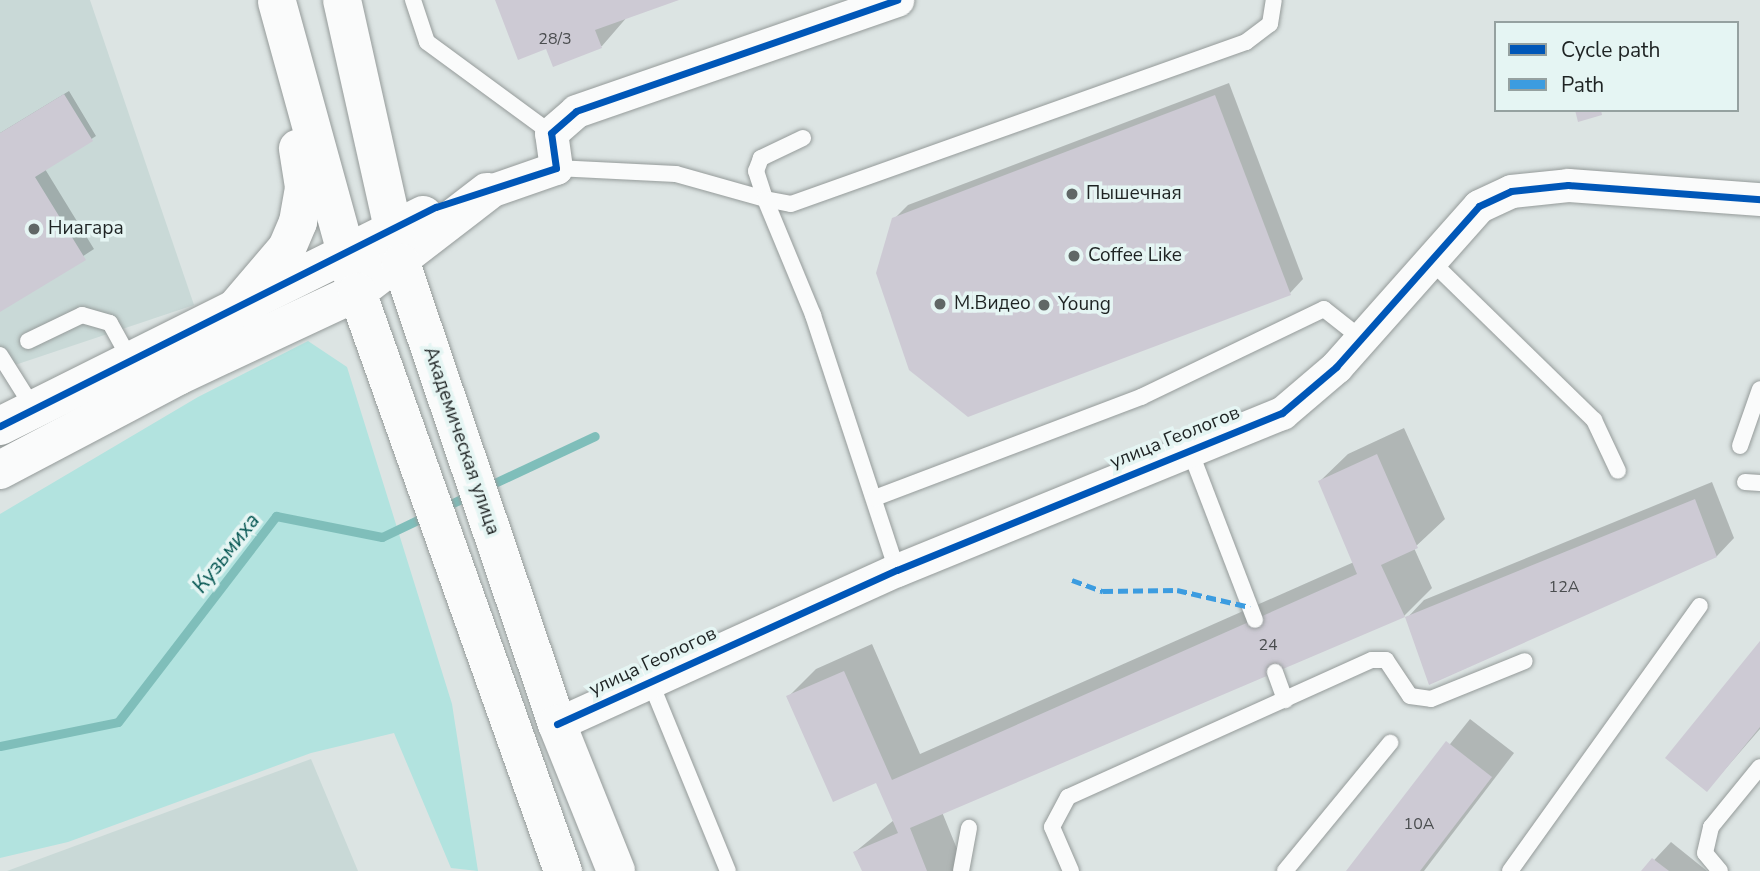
<!DOCTYPE html>
<meta charset="utf-8">
<style>
body{margin:0}
#map{position:relative;width:1760px;height:871px;overflow:hidden;background:#dce4e3;font-family:"Nunito Sans",sans-serif}
div>[style]{position:absolute}
[style*='--x']{left:calc(var(--x)*1px);top:calc(var(--y)*1px);width:calc(var(--w)*1px);rotate:calc(var(--a)*1deg)}
.built>*{inset:0;background:#c9d9d7}
.green>*{inset:0;background:#b2e3df}
.shadow>*{inset:0;background:#0003}
.stream>*{height:9px;margin:-4.5px;padding:0 4.5px;transform-origin:4.5px;border-radius:4.5px;background:#7fbeba}
.building>*{inset:0;background:#cdcad4}
.roads{filter:drop-shadow(0 0 2px #959b9a) drop-shadow(0 0 2px #959b9a)}
.service>*{height:16px;margin:-8px;padding:0 8px;transform-origin:8px;border-radius:8px;background:#fafbfb}
.minor>*{height:33px;margin:-16.5px;padding:0 16.5px;transform-origin:16.5px;border-radius:16.5px;background:#fafbfb}
.tertiary>*{height:38px;margin:-19px;padding:0 19px;transform-origin:19px;border-radius:19px;background:#fafbfb}
.secondary>*{height:38px;margin:-19px;padding:0 19px;transform-origin:19px;border-radius:19px;background:#fafbfb}
.quiet>*{height:5px;margin-top:-2.5px;transform-origin:0;background:repeating-linear-gradient(90deg,#3c9ce0 0 10px,transparent 0 15px)}
.cycleway>*{height:7px;margin:-3.5px;padding:0 3.5px;transform-origin:3.5px;border-radius:3.5px;background:#0057b8}
.dots>*{width:19px;height:19px;translate:-50% -50%;box-sizing:border-box;border:4px solid #e5f5f3;border-radius:50%}
span{translate:-50% -50%;white-space:nowrap;text-align:center;line-height:1.15;-webkit-text-stroke:7px #e5f5f3;paint-order:stroke}
.number-label{font-size:16px;color:#4a4d4f}
.number-label span{-webkit-text-stroke-width:0}
.poi-label{font-size:19px;color:#1e2323}
.left{translate:0 -50%;text-align:left}
.street-label{font-size:19px;color:#1e2323}
.water-label{font-size:21px;color:#045551;font-style:italic}
.legend{position:absolute;left:1494px;top:21px;width:245px;height:91px;box-sizing:border-box;background:#e5f5f3;border:2px solid #95a1a0;margin:0;padding:9px 12px;list-style:none;font-size:21px;color:#1e2323}
.legend li{display:flex;align-items:center;gap:14px;height:35px}
.legend b{width:35px;border:2px solid #95a1a0}
</style>
<div id="map">
<div class="built">
<div style="clip-path:polygon(0 0,90px 0,194px 305px,0 370px)"></div>
<div style="clip-path:polygon(311px 759px,358px 871px,7px 871px)"></div>
</div>
<div class="green">
<div style="clip-path:polygon(308px 341px,347px 367px,452px 704px,478px 871px,451px 868px,394px 733px,311px 753px,68px 842px,0 858px,0 514px,198px 397px)"></div>
</div>
<div class="shadow">
<div style="clip-path:polygon(497px 0,674px 0,628px 16px,602px 46px,554px 65px,547px 46px)"></div>
<div style="clip-path:polygon(1229px 83px,1303px 279px,1290px 293px,894px 219px,908px 205px)"></div>
<div style="clip-path:polygon(69px 91px,96px 136px,45px 169px,94px 249px,0 310px,0 133px)"></div>
<div style="clip-path:polygon(1404px 428px,1445px 519px,1414px 548px,1432px 588px,1404px 616px,942px 812px,966px 871px,864px 871px,855px 852px,894px 820px,877px 781px,788px 697px,816px 669px,872px 644px,920px 754px,1354px 562px,1320px 481px,1348px 454px)"></div>
<div style="clip-path:polygon(1712px 482px,1734px 538px,1717px 556px,1407px 618px,1424px 600px)"></div>
<div style="clip-path:polygon(1760px 644px,1760px 729px,1707px 790px)"></div>
<div style="clip-path:polygon(1470px 719px,1514px 753px,1424px 871px,1349px 871px)"></div>
<div style="clip-path:polygon(1671px 842px,1707px 871px,1644px 871px)"></div>
</div>
<div class="stream">
<div style="--x:486;--y:487;--w:120;--a:-25.1"></div>
<div style="--x:442;--y:508;--w:31;--a:-25"></div>
<div style="--x:0;--y:746;--w:120;--a:-11.5"></div>
<div style="--x:118;--y:722;--w:260;--a:-52.5"></div>
<div style="--x:276;--y:516;--w:108;--a:11.2"></div>
<div style="--x:382;--y:537;--w:49;--a:-25.5"></div>
</div>
<div class="building">
<div style="clip-path:polygon(495px 0,679px 0,595px 30px,602px 48px,553px 67px,546px 49px,518px 60px)"></div>
<div style="clip-path:polygon(64px 94px,93px 141px,35px 177px,86px 260px,0 312px,0 133px)"></div>
<div style="clip-path:polygon(1215px 95px,1291px 295px,968px 417px,909px 370px,876px 273px,892px 218px)"></div>
<div style="clip-path:polygon(1575px 110px,1601px 110px,1602px 115px,1578px 122px)"></div>
<div style="clip-path:polygon(1377px 454px,1418px 548px,1381px 565px,1405px 617px,1695px 499px,1717px 557px,1429px 685px,1405px 617px,910px 828px,927px 871px,862px 871px,853px 852px,898px 833px,876px 783px,833px 802px,786px 696px,844px 671px,892px 780px,1357px 574px,1318px 481px)"></div>
<div style="clip-path:polygon(1760px 641px,1760px 727px,1707px 792px,1665px 758px)"></div>
<div style="clip-path:polygon(1446px 741px,1492px 777px,1420px 871px,1346px 871px)"></div>
<div style="clip-path:polygon(1652px 858px,1669px 871px,1641px 871px)"></div>
</div>
<div class="roads">
<div class="service">
<div style="--x:413;--y:0;--w:44;--a:71.6"></div>
<div style="--x:427;--y:42;--w:154;--a:36.3"></div>
<div style="--x:803;--y:138;--w:47;--a:154.5"></div>
<div style="--x:761;--y:158;--w:14;--a:111"></div>
<div style="--x:756;--y:171;--w:29;--a:72"></div>
<div style="--x:765;--y:199;--w:26;--a:11"></div>
<div style="--x:791;--y:204;--w:483;--a:-19.6"></div>
<div style="--x:1246;--y:42;--w:30;--a:-37"></div>
<div style="--x:1270;--y:24;--w:24;--a:-81"></div>
<div style="--x:556;--y:168;--w:120;--a:2.9"></div>
<div style="--x:676;--y:174;--w:92;--a:15.7"></div>
<div style="--x:765;--y:199;--w:126;--a:67.5"></div>
<div style="--x:813;--y:315;--w:268;--a:71.8"></div>
<div style="--x:1431;--y:261;--w:228;--a:44.3"></div>
<div style="--x:1594;--y:420;--w:56;--a:64.8"></div>
<div style="--x:28;--y:341;--w:60;--a:-25.7"></div>
<div style="--x:82;--y:315;--w:29;--a:16"></div>
<div style="--x:110;--y:323;--w:43;--a:61.1"></div>
<div style="--x:0;--y:355;--w:64;--a:57.8"></div>
<div style="--x:1740;--y:446;--w:60;--a:-70.7"></div>
<div style="--x:1189;--y:448;--w:184;--a:69"></div>
<div style="--x:1745;--y:482;--w:15;--a:4"></div>
<div style="--x:875;--y:498;--w:285;--a:-20.8"></div>
<div style="--x:1141;--y:397;--w:203;--a:-25.7"></div>
<div style="--x:1324;--y:309;--w:48;--a:38.3"></div>
<div style="--x:1275;--y:672;--w:30;--a:70"></div>
<div style="--x:650;--y:681;--w:205;--a:67.7"></div>
<div style="--x:961;--y:871;--w:44;--a:-79.5"></div>
<div style="--x:1071;--y:871;--w:48;--a:-113.4"></div>
<div style="--x:1052;--y:827;--w:34;--a:-62"></div>
<div style="--x:1068;--y:797;--w:333;--a:-24.3"></div>
<div style="--x:1372;--y:660;--w:14;--a:0"></div>
<div style="--x:1386;--y:660;--w:43;--a:56.3"></div>
<div style="--x:1410;--y:696;--w:21;--a:8"></div>
<div style="--x:1431;--y:699;--w:101;--a:-22"></div>
<div style="--x:1285;--y:871;--w:166;--a:-50.6"></div>
<div style="--x:1510;--y:871;--w:326;--a:-54.4"></div>
<div style="--x:1720;--y:871;--w:23;--a:-130"></div>
<div style="--x:1705;--y:853;--w:27;--a:-77"></div>
<div style="--x:1711;--y:827;--w:77;--a:-50.8"></div>
</div>
<div class="minor">
<div style="--x:487;--y:192;--w:73;--a:-19.2"></div>
<div style="--x:556;--y:168;--w:35;--a:-98"></div>
<div style="--x:551;--y:133;--w:33;--a:-41"></div>
<div style="--x:576;--y:111;--w:340;--a:-19.1"></div>
<div style="--x:557;--y:724;--w:373;--a:-24.4"></div>
<div style="--x:897;--y:570;--w:416;--a:-22.2"></div>
<div style="--x:1282;--y:413;--w:71;--a:-40.4"></div>
<div style="--x:1336;--y:367;--w:215;--a:-48.4"></div>
<div style="--x:1479;--y:206;--w:35;--a:-25"></div>
<div style="--x:1511;--y:191;--w:57;--a:-6"></div>
<div style="--x:1568;--y:185;--w:193;--a:4.2"></div>
</div>
<div class="tertiary">
<div style="--x:0;--y:426;--w:473;--a:-26.5"></div>
<div style="--x:0;--y:470;--w:201;--a:-27.8"></div>
<div style="--x:178;--y:376;--w:198;--a:-25.1"></div>
<div style="--x:357;--y:292;--w:164;--a:-37.6"></div>
</div>
<div class="secondary">
<div style="--x:342;--y:0;--w:270;--a:77.4"></div>
<div style="--x:401;--y:263;--w:487;--a:71.3"></div>
<div style="--x:557;--y:724;--w:158;--a:68.1"></div>
<div style="--x:277;--y:2;--w:301;--a:74.6"></div>
<div style="--x:357;--y:292;--w:615;--a:70.42"></div>
<div style="--x:234;--y:310;--w:82;--a:-49.5"></div>
<div style="--x:287;--y:248;--w:28;--a:-67"></div>
<div style="--x:298;--y:222;--w:36;--a:-80"></div>
<div style="--x:304;--y:187;--w:39;--a:-99"></div>
</div>
</div>
<div class="quiet">
<div style="--x:1072;--y:580;--w:33;--a:20"></div>
<div style="--x:1103;--y:591;--w:74;--a:-0.8"></div>
<div style="--x:1177;--y:590;--w:75;--a:13.1"></div>
</div>
<div class="cycleway">
<div style="--x:0;--y:426;--w:488;--a:-26.7"></div>
<div style="--x:436;--y:207;--w:126;--a:-18"></div>
<div style="--x:556;--y:168;--w:35;--a:-98"></div>
<div style="--x:551;--y:133;--w:33;--a:-41"></div>
<div style="--x:576;--y:111;--w:340;--a:-19.1"></div>
<div style="--x:557;--y:724;--w:373;--a:-24.4"></div>
<div style="--x:897;--y:570;--w:416;--a:-22.2"></div>
<div style="--x:1282;--y:413;--w:71;--a:-40.4"></div>
<div style="--x:1336;--y:367;--w:215;--a:-48.4"></div>
<div style="--x:1479;--y:206;--w:35;--a:-25"></div>
<div style="--x:1511;--y:191;--w:57;--a:-6"></div>
<div style="--x:1568;--y:185;--w:193;--a:4.2"></div>
</div>
<div class="dots">
<div style="left:1072px;top:194px;background:#606766"></div>
<div style="left:34px;top:229px;background:#606766"></div>
<div style="left:1074px;top:256px;background:#606766"></div>
<div style="left:940px;top:304px;background:#606766"></div>
<div style="left:1044px;top:305px;background:#606766"></div>
</div>
<div class="number-label">
<span style="left:555px;top:39px">28/3</span>
<span style="left:1564px;top:587px">12А</span>
<span style="left:1268px;top:645px">24</span>
<span style="left:1419px;top:824px">10А</span>
</div>
<div class="poi-label">
<span class="left" style="left:1086px;top:194px">Пышечная</span>
<span class="left" style="left:48px;top:229px">Ниагара</span>
<span class="left" style="left:1088px;top:256px">Coffee Like</span>
<span class="left" style="left:954px;top:304px">М.Видео</span>
<span class="left" style="left:1058px;top:305px">Young</span>
</div>
<div class="street-label">
<span style="left:1175px;top:438px;rotate:-22deg">улица Геологов</span>
<span style="left:461px;top:441px;rotate:71deg">Академическая улица</span>
<span style="left:653px;top:662px;rotate:-25deg">улица Геологов</span>
</div>
<div class="water-label">
<span style="left:226px;top:553px;rotate:-52deg">Кузьмиха</span>
</div>
<ul class="legend">
<li><b style="height:9px;background:#0057b8"></b>Cycle path</li>
<li><b style="height:9px;background:#3c9ce0"></b>Path</li>
</ul>
</div>
